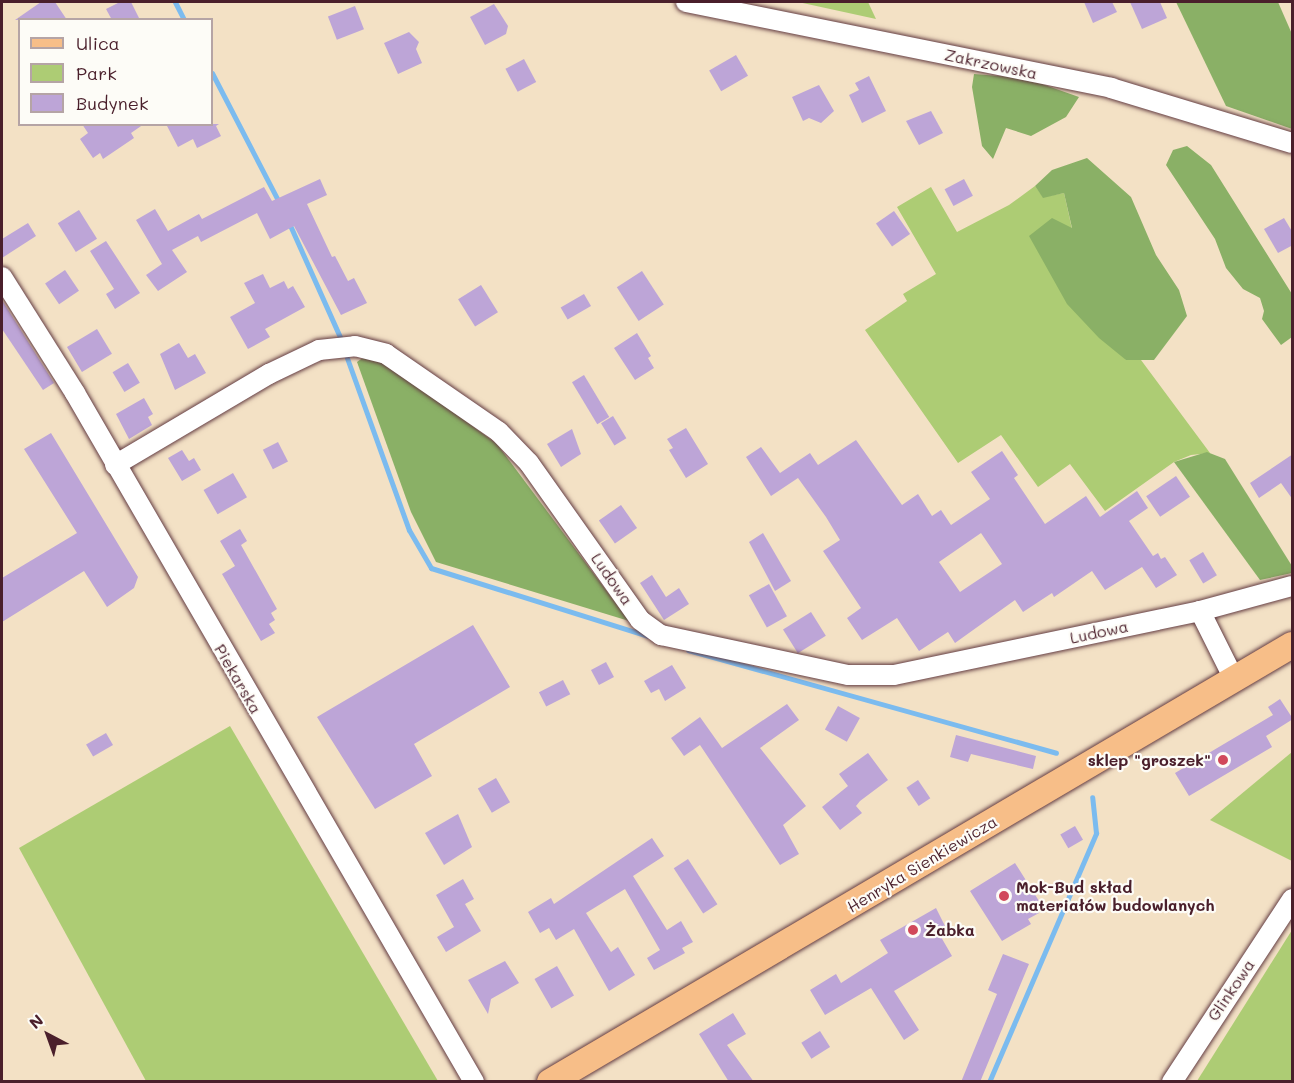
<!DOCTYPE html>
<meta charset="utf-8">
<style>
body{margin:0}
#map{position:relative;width:1294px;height:1083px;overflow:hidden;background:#f3e1c5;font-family:Mali,sans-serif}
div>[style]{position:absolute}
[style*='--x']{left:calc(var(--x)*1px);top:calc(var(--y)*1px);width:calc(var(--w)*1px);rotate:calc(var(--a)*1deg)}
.green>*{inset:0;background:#adcc74}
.forest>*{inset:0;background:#8ab066}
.stream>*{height:5px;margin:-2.5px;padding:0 2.5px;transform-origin:2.5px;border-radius:2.5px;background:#7bbbef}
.building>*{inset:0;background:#bda5d7;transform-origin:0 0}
.roads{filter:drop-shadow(0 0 2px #633c42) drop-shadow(0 0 2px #633c42)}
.minor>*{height:20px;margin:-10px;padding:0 10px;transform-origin:10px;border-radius:10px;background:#fff}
.major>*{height:26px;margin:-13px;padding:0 13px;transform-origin:13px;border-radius:13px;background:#f7be88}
.dots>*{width:16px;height:16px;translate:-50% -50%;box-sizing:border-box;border:3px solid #fdfcf7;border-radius:50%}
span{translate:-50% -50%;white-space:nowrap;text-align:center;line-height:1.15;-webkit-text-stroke:4.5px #fdfcf7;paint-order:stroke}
.street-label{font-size:16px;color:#4a1f2b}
.poi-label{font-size:16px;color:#4a1f2b;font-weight:700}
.right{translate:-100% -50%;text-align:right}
.left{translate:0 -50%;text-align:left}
.frame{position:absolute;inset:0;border:3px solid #4a1f2b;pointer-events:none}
.legend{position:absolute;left:18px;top:18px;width:195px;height:108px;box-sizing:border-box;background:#fdfcf7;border:2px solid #b5a4a5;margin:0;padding:8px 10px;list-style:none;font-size:18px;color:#4a1f2b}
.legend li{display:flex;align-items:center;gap:12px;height:30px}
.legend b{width:30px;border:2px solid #b5a4a5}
.north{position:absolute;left:18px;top:1005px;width:60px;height:60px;-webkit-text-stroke:4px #fdfcf7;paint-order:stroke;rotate:319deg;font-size:16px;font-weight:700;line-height:24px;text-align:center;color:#4a1f2b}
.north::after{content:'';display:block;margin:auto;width:21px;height:27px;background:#4a1f2b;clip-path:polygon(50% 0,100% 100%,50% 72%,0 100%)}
</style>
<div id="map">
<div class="green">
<div style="clip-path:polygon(798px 2px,868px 2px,876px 19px)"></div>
<div style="clip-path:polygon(1035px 186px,1043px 197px,1064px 193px,1072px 229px,1126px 360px,1141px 360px,1210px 453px,1191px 455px,1174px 462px,1105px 511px,1070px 464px,1038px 487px,1001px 435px,958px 463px,865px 330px,907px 301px,903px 294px,936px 274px,897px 207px,931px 187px,957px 232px,1009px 205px)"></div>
<div style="clip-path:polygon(230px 726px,438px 1081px,146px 1081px,19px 848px)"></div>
<div style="clip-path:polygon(1292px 752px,1292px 861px,1210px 820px)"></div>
<div style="clip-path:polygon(1292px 930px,1292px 1081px,1197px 1081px)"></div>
</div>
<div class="forest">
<div style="clip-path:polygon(1176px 2px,1278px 2px,1292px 34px,1292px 129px,1226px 106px)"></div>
<div style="clip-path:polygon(974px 74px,1025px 78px,1079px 97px,1066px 117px,1031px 136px,1006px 128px,993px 159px,982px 146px,972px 87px)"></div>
<div style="clip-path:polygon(1187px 146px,1211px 165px,1292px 294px,1292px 337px,1281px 345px,1262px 319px,1264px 311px,1260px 298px,1243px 289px,1226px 268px,1215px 239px,1166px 165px,1173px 150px)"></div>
<div style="clip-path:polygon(1087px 158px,1131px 197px,1156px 255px,1179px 290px,1187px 316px,1154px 360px,1126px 360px,1099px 338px,1067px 304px,1029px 236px,1052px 218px,1072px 228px,1064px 193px,1043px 198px,1035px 186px,1052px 170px)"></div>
<div style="clip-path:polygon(364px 357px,386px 363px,497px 444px,629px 621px,436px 562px,411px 512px,357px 362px)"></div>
<div style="clip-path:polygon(1207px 452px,1225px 459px,1292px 566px,1292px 573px,1260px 580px,1174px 462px)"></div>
</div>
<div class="stream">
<div style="--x:175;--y:2;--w:20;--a:63"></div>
<div style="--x:212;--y:73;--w:148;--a:62.6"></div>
<div style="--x:289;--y:223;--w:125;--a:65.9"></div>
<div style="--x:347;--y:358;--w:183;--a:70.2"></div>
<div style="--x:409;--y:530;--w:44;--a:59.9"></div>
<div style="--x:431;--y:568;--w:227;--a:17.4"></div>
<div style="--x:688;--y:650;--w:382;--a:15.6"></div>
<div style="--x:989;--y:1082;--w:271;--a:-66.7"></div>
<div style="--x:1096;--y:833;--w:36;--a:-96"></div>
</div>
<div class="building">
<div style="clip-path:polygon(41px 2px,55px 2px,67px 20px,15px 20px)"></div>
<div style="clip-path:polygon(120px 2px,131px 2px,140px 20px,112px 20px,106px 9px)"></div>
<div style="clip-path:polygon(1084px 2px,1112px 2px,1117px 12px,1093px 23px)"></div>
<div style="clip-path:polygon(1130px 2px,1160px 2px,1167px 18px,1142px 29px)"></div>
<div style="clip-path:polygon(494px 4px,508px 26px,506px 34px,485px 45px,470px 17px)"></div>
<div style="left:355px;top:6px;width:25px;height:29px;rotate:69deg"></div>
<div style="clip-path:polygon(409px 32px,419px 42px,416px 49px,422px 63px,398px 74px,384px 43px)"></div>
<div style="left:736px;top:55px;width:24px;height:31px;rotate:60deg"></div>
<div style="left:524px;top:59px;width:26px;height:21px;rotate:62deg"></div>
<div style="clip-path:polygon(869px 76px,886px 111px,862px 123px,849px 95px,859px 90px,855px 83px)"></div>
<div style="clip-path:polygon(819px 85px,834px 111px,821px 123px,809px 118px,803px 121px,792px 97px)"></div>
<div style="clip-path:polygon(931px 111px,943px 133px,919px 145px,906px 121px)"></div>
<div style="clip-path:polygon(82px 124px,144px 124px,131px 133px,134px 138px,103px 159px,100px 153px,93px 158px,80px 139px,88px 133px)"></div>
<div style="clip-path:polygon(166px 124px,219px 124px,216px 126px,221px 136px,197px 148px,193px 139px,178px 147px)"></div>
<div style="clip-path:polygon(320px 179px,327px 195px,307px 204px,332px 257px,335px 256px,348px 281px,354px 278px,367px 303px,341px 315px,294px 226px,270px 239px,257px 213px,201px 242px,198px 236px,172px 250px,187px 272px,158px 291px,146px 275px,162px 264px,136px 220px,155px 209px,168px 231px,199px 214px,202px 219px,264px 187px,272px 201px)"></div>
<div style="left:964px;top:179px;width:19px;height:22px;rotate:62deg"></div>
<div style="left:79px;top:210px;width:34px;height:25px;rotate:58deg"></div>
<div style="left:894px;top:211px;width:28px;height:22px;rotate:55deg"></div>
<div style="clip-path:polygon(1284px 218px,1293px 233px,1293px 245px,1278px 253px,1264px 229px)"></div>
<div style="clip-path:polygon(28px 223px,36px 236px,2px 258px,2px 239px)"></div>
<div style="clip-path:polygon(106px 241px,140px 293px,115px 309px,106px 294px,114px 289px,90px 251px)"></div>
<div style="left:65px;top:270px;width:25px;height:24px;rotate:56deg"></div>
<div style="left:642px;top:271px;width:40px;height:30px;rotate:57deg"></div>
<div style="clip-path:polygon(263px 274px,270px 288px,284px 281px,288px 289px,293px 286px,305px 307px,265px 329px,270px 337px,248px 349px,230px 317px,255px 303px,244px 283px)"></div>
<div style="left:481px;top:285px;width:32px;height:27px;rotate:58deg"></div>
<div style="left:584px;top:294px;width:14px;height:27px;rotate:60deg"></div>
<div style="clip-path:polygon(2px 300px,54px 383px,43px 390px,2px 329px)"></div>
<div style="left:97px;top:329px;width:29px;height:35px;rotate:59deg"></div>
<div style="clip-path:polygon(637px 333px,651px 356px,648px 358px,654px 368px,635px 380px,614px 348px)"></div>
<div style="clip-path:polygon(179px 343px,188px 358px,195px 354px,206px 373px,175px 390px,160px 354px)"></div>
<div style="left:128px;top:363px;width:23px;height:18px;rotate:59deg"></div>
<div style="left:584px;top:375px;width:49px;height:14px;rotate:59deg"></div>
<div style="clip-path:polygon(144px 398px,153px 414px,148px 417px,152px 425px,129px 439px,116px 414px)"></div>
<div style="left:613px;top:416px;width:26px;height:14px;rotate:59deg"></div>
<div style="clip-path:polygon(686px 428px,708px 464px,686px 478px,669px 450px,673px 448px,667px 439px)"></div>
<div style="clip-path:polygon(572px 429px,581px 454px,561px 467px,547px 444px)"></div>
<div style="clip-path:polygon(51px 433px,138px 577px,134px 588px,107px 607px,84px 571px,2px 622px,2px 578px,77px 533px,24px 449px)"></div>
<div style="clip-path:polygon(evenodd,856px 440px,902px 505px,918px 494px,932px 516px,941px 510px,951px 525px,990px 499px,971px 472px,1002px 451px,1018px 475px,1014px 478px,1045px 524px,1086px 496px,1100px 517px,1137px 491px,1148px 508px,1129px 521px,1153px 556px,1158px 553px,1161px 559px,1165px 557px,1177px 575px,1156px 588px,1142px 567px,1105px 590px,1092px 571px,1054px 597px,1052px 593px,1023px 612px,1015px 600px,955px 643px,948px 632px,919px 651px,897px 618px,862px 640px,847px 618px,861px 608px,823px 551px,840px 540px,826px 517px,798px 478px,771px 496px,746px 457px,761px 447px,780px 473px,810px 453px,818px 465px,856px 440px,981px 533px,1002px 564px,960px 592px,939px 562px,981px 533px)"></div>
<div style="left:278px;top:442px;width:22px;height:17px;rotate:63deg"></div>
<div style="clip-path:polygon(182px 450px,189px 461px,194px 458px,201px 470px,182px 481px,168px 458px)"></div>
<div style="clip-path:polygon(1293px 454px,1293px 500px,1281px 483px,1259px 498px,1250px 483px)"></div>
<div style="left:233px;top:473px;width:28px;height:34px;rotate:60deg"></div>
<div style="left:1176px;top:476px;width:25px;height:36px;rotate:56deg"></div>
<div style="left:621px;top:505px;width:28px;height:27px;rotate:55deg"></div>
<div style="clip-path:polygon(240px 529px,247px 541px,241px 545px,277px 609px,271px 613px,275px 620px,269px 624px,275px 633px,261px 641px,222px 574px,235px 566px,220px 541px)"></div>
<div style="clip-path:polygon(763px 533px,791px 581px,775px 591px,749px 542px)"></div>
<div style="left:1203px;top:552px;width:27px;height:16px;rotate:59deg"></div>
<div style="clip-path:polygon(652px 575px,666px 597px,679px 588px,689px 604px,664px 620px,640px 583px)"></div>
<div style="left:769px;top:584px;width:37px;height:23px;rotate:61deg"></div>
<div style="left:811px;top:612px;width:28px;height:33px;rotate:58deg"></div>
<div style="clip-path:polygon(473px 625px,510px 687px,414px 744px,432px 776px,375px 809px,317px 717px)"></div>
<div style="left:606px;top:662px;width:17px;height:17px;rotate:62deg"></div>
<div style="clip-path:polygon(672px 665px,686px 688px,665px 701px,659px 689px,651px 693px,644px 681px)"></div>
<div style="left:563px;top:680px;width:16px;height:27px;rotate:63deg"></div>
<div style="clip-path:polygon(1280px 699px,1293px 719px,1266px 736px,1272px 747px,1189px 796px,1175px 773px,1273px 715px,1268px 707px)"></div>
<div style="clip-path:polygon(787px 704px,799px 720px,760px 748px,806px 806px,783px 825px,799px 854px,780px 865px,700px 745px,684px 756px,671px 738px,700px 717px,722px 748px)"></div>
<div style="left:838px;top:706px;width:25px;height:27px;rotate:29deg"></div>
<div style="left:106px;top:733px;width:14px;height:23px;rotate:60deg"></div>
<div style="clip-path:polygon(956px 735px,1036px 756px,1033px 769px,971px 754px,968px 762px,950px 757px)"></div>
<div style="clip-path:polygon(868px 753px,888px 780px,860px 801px,856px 806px,862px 813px,840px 830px,822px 807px,848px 786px,839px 774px)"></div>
<div style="left:496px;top:778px;width:28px;height:21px;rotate:60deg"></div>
<div style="left:918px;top:780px;width:22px;height:14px;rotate:56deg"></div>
<div style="clip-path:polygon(458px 814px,472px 847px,444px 865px,425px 833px)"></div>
<div style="left:1075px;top:826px;width:16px;height:17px;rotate:60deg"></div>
<div style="clip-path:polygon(652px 838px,664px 856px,633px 876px,667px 930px,681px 921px,693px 942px,682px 948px,685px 953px,654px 970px,647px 958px,660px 950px,625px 889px,586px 913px,611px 952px,618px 947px,635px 975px,609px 991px,574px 929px,556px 940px,549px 928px,540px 933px,528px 912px,551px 898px,554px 904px)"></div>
<div style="left:688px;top:859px;width:54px;height:17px;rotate:57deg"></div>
<div style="clip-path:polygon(1015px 863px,1039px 901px,1034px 905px,1039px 913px,1028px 919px,1031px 924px,1002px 941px,970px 891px)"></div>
<div style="clip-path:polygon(463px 879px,474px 899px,465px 904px,481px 931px,446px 952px,437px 937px,454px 927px,436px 895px)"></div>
<div style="clip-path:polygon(936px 908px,945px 926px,937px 930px,952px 956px,894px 991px,919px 1030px,904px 1040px,871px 988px,825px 1015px,810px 990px,836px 974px,841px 983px,888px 953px,880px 940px)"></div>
<div style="clip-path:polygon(1003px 954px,1029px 964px,980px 1082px,961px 1082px,997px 994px,988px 990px)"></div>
<div style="clip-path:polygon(505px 961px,519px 983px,491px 999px,488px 1014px,468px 980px)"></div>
<div style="left:557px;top:966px;width:34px;height:26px;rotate:60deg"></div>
<div style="clip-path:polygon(733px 1013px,746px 1034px,727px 1045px,754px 1082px,729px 1082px,699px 1034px)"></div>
<div style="left:820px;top:1031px;width:19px;height:22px;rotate:58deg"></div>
</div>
<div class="roads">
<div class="minor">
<div style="--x:686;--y:2;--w:434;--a:11.4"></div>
<div style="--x:1111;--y:88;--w:189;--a:16.9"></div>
<div style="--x:2;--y:277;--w:137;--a:57.8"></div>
<div style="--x:75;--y:393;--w:796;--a:59.92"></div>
<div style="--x:115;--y:465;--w:179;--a:-30.6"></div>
<div style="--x:269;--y:374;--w:55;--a:-25.6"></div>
<div style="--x:319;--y:350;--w:36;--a:-6"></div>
<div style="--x:355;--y:346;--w:32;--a:14"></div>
<div style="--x:386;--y:354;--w:137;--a:34.6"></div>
<div style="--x:499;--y:432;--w:43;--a:45.9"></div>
<div style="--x:529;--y:463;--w:192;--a:54.7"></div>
<div style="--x:640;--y:620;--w:26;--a:36"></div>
<div style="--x:661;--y:635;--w:191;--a:12.1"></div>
<div style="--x:848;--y:675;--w:46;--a:0"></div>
<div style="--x:894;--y:675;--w:313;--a:-11.8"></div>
<div style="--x:1200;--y:611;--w:76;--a:63.4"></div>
<div style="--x:1200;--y:611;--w:95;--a:-15.2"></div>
<div style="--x:1172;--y:1082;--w:219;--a:-56.7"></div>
</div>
<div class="major">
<div style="--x:550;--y:1082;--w:861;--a:-30.5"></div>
</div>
</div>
<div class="dots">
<div style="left:1223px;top:760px;background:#d1495b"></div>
<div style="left:1004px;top:896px;background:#d1495b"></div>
<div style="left:913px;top:930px;background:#d1495b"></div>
</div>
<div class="street-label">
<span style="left:991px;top:64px;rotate:12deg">Zakrzowska</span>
<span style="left:612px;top:579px;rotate:55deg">Ludowa</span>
<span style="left:1099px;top:632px;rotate:-12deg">Ludowa</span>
<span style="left:238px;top:679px;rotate:60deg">Piekarska</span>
<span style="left:922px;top:864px;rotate:-31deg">Henryka Sienkiewicza</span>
<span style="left:1231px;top:990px;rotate:-56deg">Glinkowa</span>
</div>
<div class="poi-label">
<span class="right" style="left:1211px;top:760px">sklep "groszek"</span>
<span class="left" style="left:1016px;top:896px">Mok-Bud skład<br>materiałów budowlanych</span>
<span class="left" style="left:925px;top:930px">Żabka</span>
</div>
<div class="frame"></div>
<ul class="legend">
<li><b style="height:8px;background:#f7be88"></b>Ulica</li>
<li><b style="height:16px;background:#adcc74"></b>Park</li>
<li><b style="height:16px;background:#bda5d7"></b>Budynek</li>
</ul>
<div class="north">N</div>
</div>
